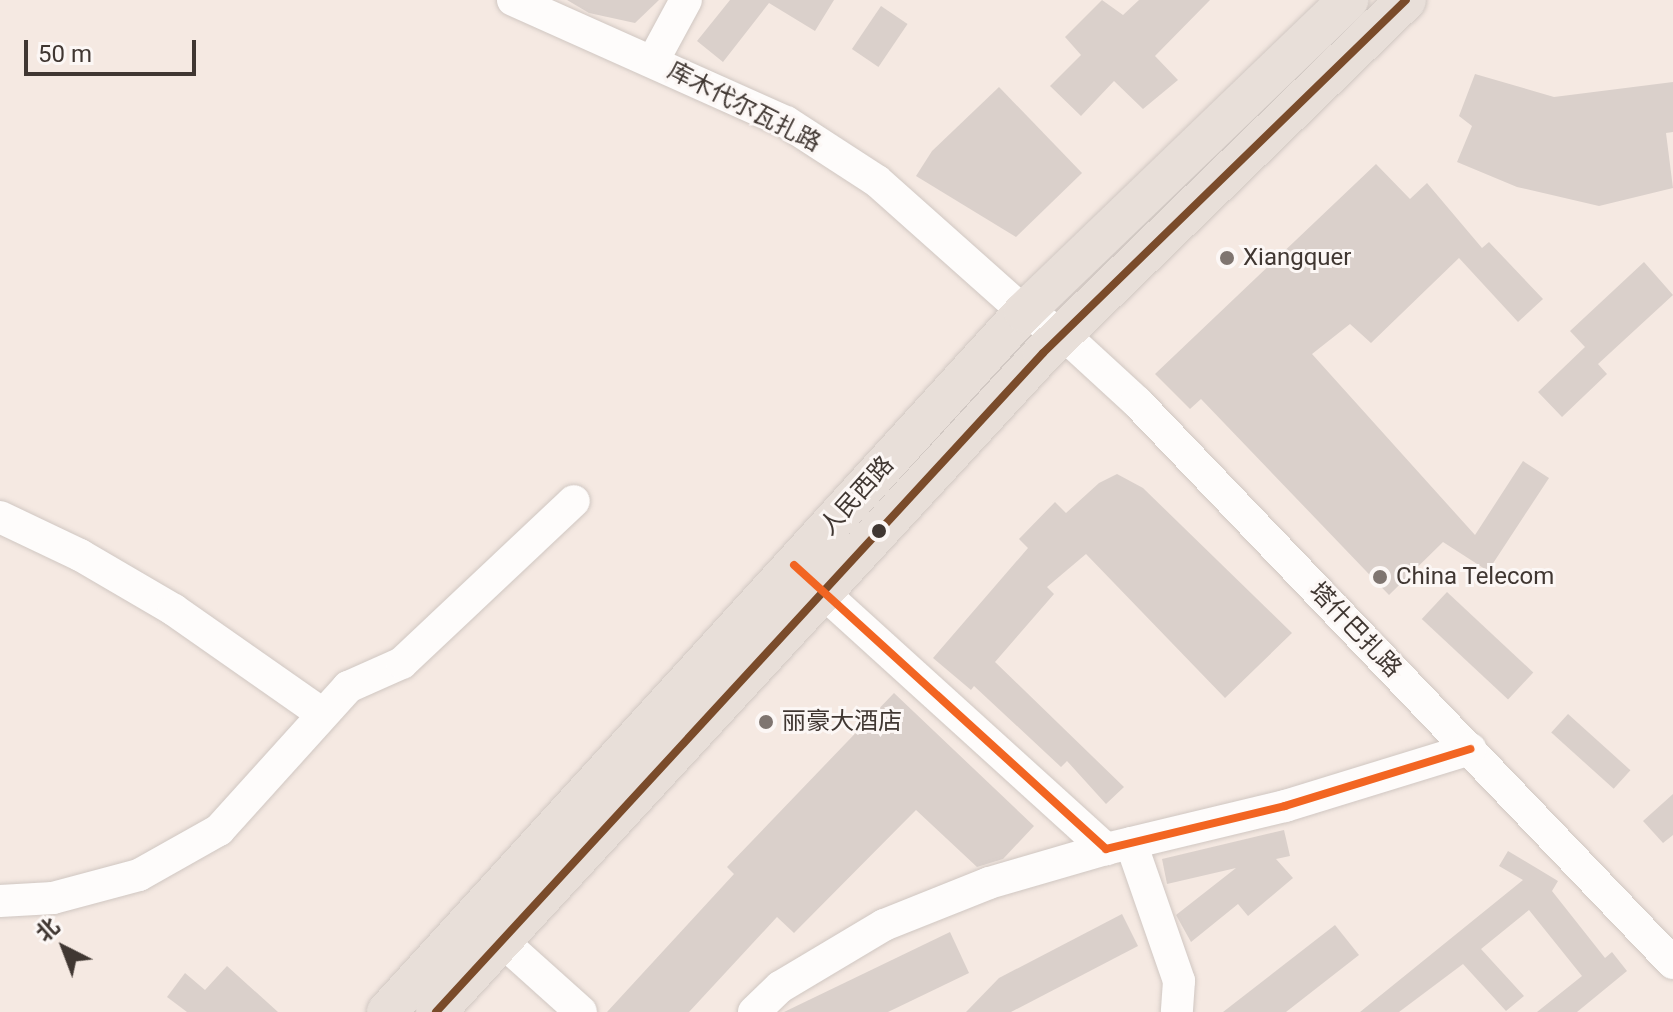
<!DOCTYPE html>
<meta charset="utf-8">
<style>
body{margin:0}
#map{position:relative;width:1673px;height:1012px;overflow:hidden;background:#f5e9e2;font-family:Roboto,"Noto Sans SC",sans-serif}
div>[style]{position:absolute}
[style*='--x']{left:calc(var(--x)*1px);top:calc(var(--y)*1px);width:calc(var(--w)*1px);rotate:calc(var(--a)*1deg)}
.building>*{inset:0;background:#dad0cb;transform-origin:0 0}
.roads{filter:drop-shadow(0 0 2px #d0c7c2) drop-shadow(0 0 2px #d0c7c2)}
.minor>*{height:32px;margin:-16px;padding:0 16px;transform-origin:16px;border-radius:16px;background:#fefcfb}
.major>*{height:40px;margin:-20px;padding:0 20px;transform-origin:20px;border-radius:20px;background:#e8dfd9}
.bus-1>*{height:8px;margin:-4px;padding:0 4px;transform-origin:4px;border-radius:4px;background:#7a4b2a}
.bus-2>*{height:8px;margin:-4px;padding:0 4px;transform-origin:4px;border-radius:4px;background:#f26522}
.dots>*{width:22px;height:22px;translate:-50% -50%;box-sizing:border-box;border:4px solid #fcf7f5;border-radius:50%}
span{translate:-50% -50%;white-space:nowrap;text-align:center;line-height:1.15;-webkit-text-stroke:6px #fcf7f5;paint-order:stroke}
.street-label{font-size:24px;color:#403732}
.poi-label{font-size:24px;color:#403732}
.left{translate:0 -50%;text-align:left}
.north{position:absolute;left:24px;top:908px;width:80px;height:80px;-webkit-text-stroke:6px #fcf7f5;paint-order:stroke;rotate:318deg;font-size:22px;font-weight:700;line-height:32px;text-align:center;color:#403732}
.north::after{content:'';display:block;margin:auto;width:28px;height:36px;background:#403732;clip-path:polygon(50% 0,100% 100%,50% 72%,0 100%)}
.scale{position:absolute;left:24px;top:40px;width:172px;height:36px;box-sizing:border-box;border:4px solid #403732;border-top:0;padding-left:10px;font-size:24px;line-height:28px;white-space:nowrap;color:#403732;-webkit-text-stroke:6px #fcf7f5;paint-order:stroke}
</style>
<div id="map">
<div class="building">
<div style="clip-path:polygon(567px 0,659px 0,635px 23px,589px 13px)"></div>
<div style="clip-path:polygon(730px 0,834px 0,815px 31px,769px 3px,723px 62px,697px 41px)"></div>
<div style="clip-path:polygon(1102px 0,1123px 15px,1139px 0,1210px 0,1155px 56px,1178px 80px,1143px 109px,1114px 81px,1081px 116px,1050px 86px,1081px 55px,1065px 37px)"></div>
<div style="left:881px;top:6px;width:32px;height:52px;rotate:34deg"></div>
<div style="clip-path:polygon(1475px 74px,1554px 97px,1673px 82px,1673px 132px,1666px 133px,1673px 188px,1599px 206px,1517px 187px,1457px 162px,1472px 126px,1459px 116px)"></div>
<div style="clip-path:polygon(999px 87px,1082px 173px,1016px 237px,916px 176px,932px 151px)"></div>
<div style="clip-path:polygon(1376px 164px,1410px 199px,1427px 183px,1482px 248px,1489px 242px,1543px 299px,1518px 322px,1459px 258px,1371px 343px,1350px 324px,1312px 354px,1475px 535px,1523px 461px,1549px 478px,1488px 571px,1443px 542px,1389px 595px,1201px 399px,1190px 409px,1155px 374px)"></div>
<div style="clip-path:polygon(1644px 262px,1673px 295px,1598px 364px,1607px 374px,1562px 417px,1538px 392px,1585px 347px,1570px 331px)"></div>
<div style="clip-path:polygon(1117px 474px,1143px 488px,1292px 633px,1225px 698px,1086px 554px,1047px 587px,1054px 594px,995px 662px,1124px 787px,1106px 804px,1067px 761px,1061px 767px,974px 686px,971px 690px,933px 658px,1028px 548px,1019px 539px,1055px 502px,1066px 513px,1099px 483px)"></div>
<div style="left:1447px;top:592px;width:118px;height:37px;rotate:43deg"></div>
<div style="clip-path:polygon(894px 693px,1034px 826px,1003px 859px,977px 867px,916px 810px,794px 933px,777px 917px,689px 1012px,607px 1012px,734px 874px,727px 867px)"></div>
<div style="left:1568px;top:714px;width:84px;height:25px;rotate:42deg"></div>
<div style="clip-path:polygon(1673px 794px,1673px 835px,1663px 843px,1643px 821px)"></div>
<div style="clip-path:polygon(1284px 830px,1290px 856px,1276px 859px,1293px 878px,1248px 916px,1238px 904px,1191px 942px,1176px 915px,1236px 868px,1167px 884px,1162px 859px)"></div>
<div style="clip-path:polygon(1508px 851px,1558px 881px,1552px 891px,1605px 958px,1612px 952px,1627px 971px,1577px 1012px,1537px 1012px,1582px 976px,1529px 910px,1481px 949px,1524px 996px,1506px 1011px,1463px 964px,1399px 1012px,1360px 1012px,1523px 880px,1499px 866px)"></div>
<div style="clip-path:polygon(1122px 914px,1138px 946px,1011px 1012px,966px 1012px,999px 978px)"></div>
<div style="clip-path:polygon(1335px 925px,1359px 955px,1286px 1012px,1223px 1012px)"></div>
<div style="clip-path:polygon(950px 932px,969px 973px,888px 1012px,784px 1012px)"></div>
<div style="clip-path:polygon(227px 966px,278px 1012px,187px 1012px,167px 997px,185px 973px,205px 990px)"></div>
</div>
<div class="roads">
<div class="minor">
<div style="--x:513;--y:0;--w:299;--a:24.1"></div>
<div style="--x:786;--y:122;--w:108;--a:33"></div>
<div style="--x:877;--y:181;--w:197;--a:41.7"></div>
<div style="--x:1024;--y:312;--w:45;--a:29.4"></div>
<div style="--x:1063;--y:334;--w:100;--a:42.6"></div>
<div style="--x:1137;--y:402;--w:776;--a:46.31"></div>
<div style="--x:653;--y:61;--w:69;--a:-61.6"></div>
<div style="--x:0;--y:517;--w:89;--a:25.4"></div>
<div style="--x:80;--y:555;--w:109;--a:30.3"></div>
<div style="--x:174;--y:610;--w:179;--a:35"></div>
<div style="--x:807;--y:578;--w:404;--a:42.2"></div>
<div style="--x:1106;--y:849;--w:184;--a:-13.5"></div>
<div style="--x:1285;--y:806;--w:194;--a:-17.1"></div>
<div style="--x:1131;--y:843;--w:146;--a:70.8"></div>
<div style="--x:1179;--y:981;--w:31;--a:94"></div>
<div style="--x:0;--y:901;--w:53;--a:-3.2"></div>
<div style="--x:53;--y:898;--w:89;--a:-15"></div>
<div style="--x:139;--y:875;--w:92;--a:-29.4"></div>
<div style="--x:219;--y:830;--w:193;--a:-47.9"></div>
<div style="--x:348;--y:687;--w:59;--a:-24"></div>
<div style="--x:402;--y:663;--w:236;--a:-43.3"></div>
<div style="--x:502;--y:941;--w:106;--a:41.9"></div>
<div style="--x:754;--y:1012;--w:36;--a:-44"></div>
<div style="--x:780;--y:987;--w:121;--a:-30.8"></div>
<div style="--x:884;--y:925;--w:113;--a:-21.8"></div>
<div style="--x:989;--y:883;--w:122;--a:-16.2"></div>
</div>
<div class="major">
<div style="--x:387;--y:1012;--w:946;--a:-47.7"></div>
<div style="--x:1024;--y:312;--w:450;--a:-43.9"></div>
<div style="--x:436;--y:1012;--w:896;--a:-47.35"></div>
<div style="--x:1043;--y:353;--w:506;--a:-44.2"></div>
</div>
</div>
<div class="bus-1">
<div style="--x:436;--y:1012;--w:896;--a:-47.35"></div>
<div style="--x:1043;--y:353;--w:506;--a:-44.2"></div>
</div>
<div class="bus-2">
<div style="--x:794;--y:565;--w:422;--a:42.3"></div>
<div style="--x:1106;--y:849;--w:184;--a:-13.5"></div>
<div style="--x:1285;--y:806;--w:194;--a:-17.1"></div>
</div>
<div class="dots">
<div style="left:1227px;top:258px;background:#7f7570"></div>
<div style="left:879px;top:531px;background:#403732"></div>
<div style="left:1380px;top:577px;background:#7f7570"></div>
<div style="left:766px;top:722px;background:#7f7570"></div>
</div>
<div class="street-label">
<span style="left:744px;top:107px;rotate:27deg">库木代尔瓦扎路</span>
<span style="left:857px;top:496px;rotate:-48deg">人民西路</span>
<span style="left:1355px;top:630px;rotate:46deg">塔什巴扎路</span>
</div>
<div class="poi-label">
<span class="left" style="left:1243px;top:258px">Xiangquer</span>
<span class="left" style="left:1396px;top:577px">China Telecom</span>
<span class="left" style="left:782px;top:722px">丽豪大酒店</span>
</div>
<div class="north">北</div>
<div class="scale">50 m</div>
</div>
